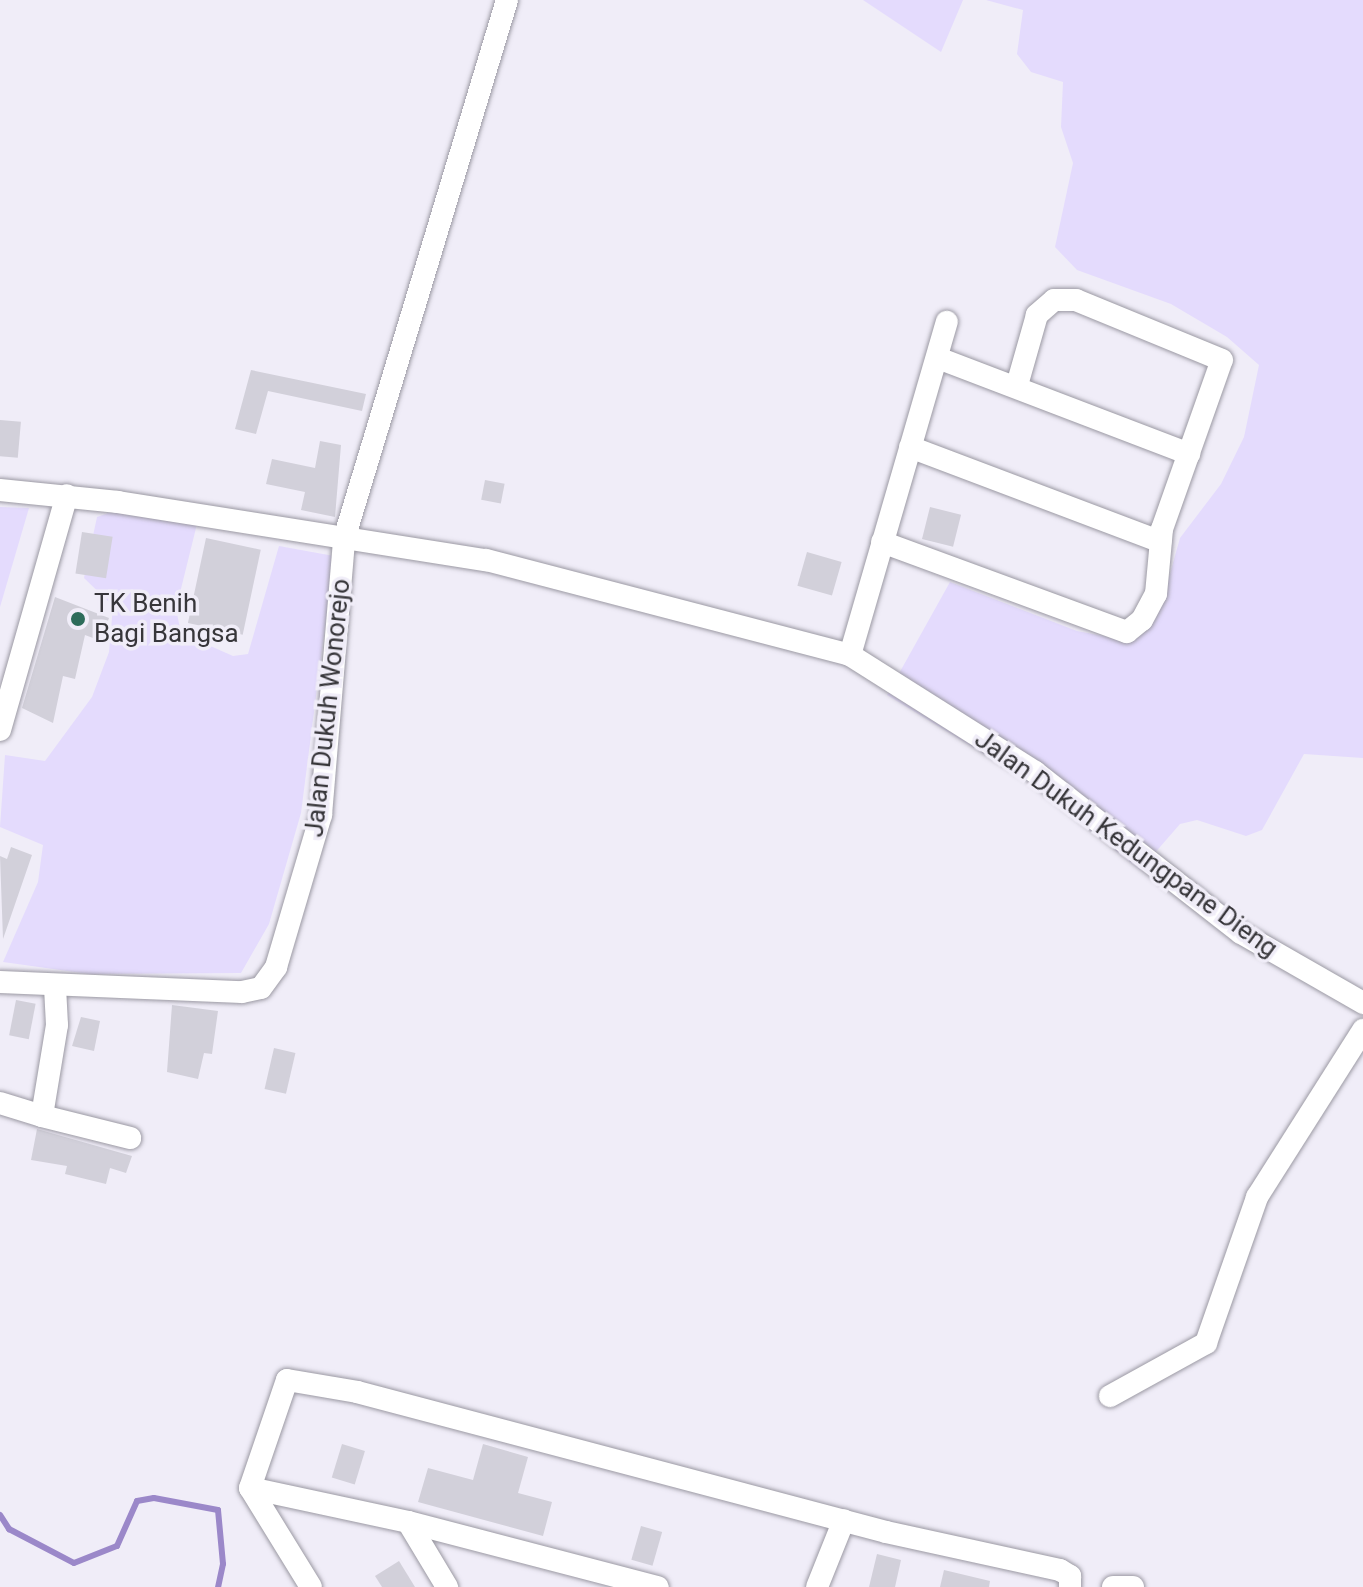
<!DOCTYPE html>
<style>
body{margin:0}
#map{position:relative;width:1363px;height:1587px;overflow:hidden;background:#f0edf8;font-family:Roboto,sans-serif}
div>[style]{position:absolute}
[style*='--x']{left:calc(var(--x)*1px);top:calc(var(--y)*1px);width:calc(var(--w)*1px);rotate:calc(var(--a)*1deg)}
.green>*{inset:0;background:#e4dbfd}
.stream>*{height:6px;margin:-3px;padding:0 3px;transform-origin:3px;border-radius:3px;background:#9b88c9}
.building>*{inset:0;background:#d2d0da;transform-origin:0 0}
.roads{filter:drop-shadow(0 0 2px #9b99a3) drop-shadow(0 0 2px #9b99a3)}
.minor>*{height:22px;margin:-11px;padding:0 11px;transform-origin:11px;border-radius:11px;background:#fff}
.dots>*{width:22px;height:22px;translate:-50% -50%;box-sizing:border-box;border:4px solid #f0edf8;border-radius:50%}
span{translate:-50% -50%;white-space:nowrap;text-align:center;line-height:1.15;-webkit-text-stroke:7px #f0edf8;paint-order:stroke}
.poi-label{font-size:26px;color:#37363a}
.left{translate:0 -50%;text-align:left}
.street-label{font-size:26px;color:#37363a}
</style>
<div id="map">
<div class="green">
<div style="clip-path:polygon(863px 0,963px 0,941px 52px)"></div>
<div style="clip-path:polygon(986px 0,1363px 0,1363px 758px,1304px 754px,1262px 830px,1246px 836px,1197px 820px,1180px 824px,1140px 870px,1027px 780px,887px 695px,950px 582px,1077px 631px,1125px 640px,1161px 606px,1180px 538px,1221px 484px,1244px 437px,1259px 365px,1227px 337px,1171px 304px,1077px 270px,1055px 247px,1073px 163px,1061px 127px,1063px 82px,1031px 72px,1017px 54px,1023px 10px)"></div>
<div style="clip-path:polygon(0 507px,29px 508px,0 607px)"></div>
<div style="clip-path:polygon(117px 510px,197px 524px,176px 609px,181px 633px,233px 656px,248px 654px,279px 546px,334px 556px,301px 813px,269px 924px,241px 973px,89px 974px,3px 962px,38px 882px,43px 845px,0 827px,5px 755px,45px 761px,92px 697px,109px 652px,113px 606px,84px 578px,97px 517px)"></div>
</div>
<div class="stream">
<div style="--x:0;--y:1515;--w:17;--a:57"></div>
<div style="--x:9;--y:1529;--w:73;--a:27.6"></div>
<div style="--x:74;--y:1563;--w:46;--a:-21.6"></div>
<div style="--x:117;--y:1546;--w:49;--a:-66"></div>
<div style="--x:137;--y:1501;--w:17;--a:-10"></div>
<div style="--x:154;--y:1498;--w:65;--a:10.6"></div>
<div style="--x:218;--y:1510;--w:54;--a:84.7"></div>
<div style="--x:223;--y:1564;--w:24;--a:102"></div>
</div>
<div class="building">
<div style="clip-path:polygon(251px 370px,366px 394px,362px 411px,268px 391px,256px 434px,235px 429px)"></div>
<div style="left:0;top:420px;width:21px;height:36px;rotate:5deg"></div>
<div style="clip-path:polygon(320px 441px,341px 445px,335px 517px,301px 510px,305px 492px,266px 484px,272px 459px,315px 468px)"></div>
<div style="left:485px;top:480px;width:20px;height:20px;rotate:11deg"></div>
<div style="left:930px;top:507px;width:32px;height:33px;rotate:14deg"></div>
<div style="left:82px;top:532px;width:31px;height:42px;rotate:9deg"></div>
<div style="left:206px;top:538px;width:56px;height:87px;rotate:12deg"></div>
<div style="left:807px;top:552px;width:36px;height:35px;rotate:16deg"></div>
<div style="clip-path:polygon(55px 597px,109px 618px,101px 641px,85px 635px,75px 679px,63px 676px,53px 723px,22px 708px)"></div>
<div style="clip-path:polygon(11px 847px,32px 855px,3px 939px,0 856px,7px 859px)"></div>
<div style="left:16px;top:1000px;width:20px;height:36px;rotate:11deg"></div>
<div style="clip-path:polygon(172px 1005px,218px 1011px,212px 1054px,204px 1053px,198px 1079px,167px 1072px)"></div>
<div style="clip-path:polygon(81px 1017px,100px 1021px,94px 1051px,72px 1046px)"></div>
<div style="left:274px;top:1048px;width:22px;height:42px;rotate:13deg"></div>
<div style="clip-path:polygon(37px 1129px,132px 1156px,126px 1173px,110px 1168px,106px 1184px,65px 1174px,67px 1166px,31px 1160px)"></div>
<div style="left:342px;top:1444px;width:24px;height:35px;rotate:17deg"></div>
<div style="clip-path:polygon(483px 1444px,528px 1457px,518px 1493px,552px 1502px,543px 1536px,418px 1502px,428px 1468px,473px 1480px)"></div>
<div style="left:641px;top:1526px;width:22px;height:35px;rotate:16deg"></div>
<div style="clip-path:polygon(877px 1554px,901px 1560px,895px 1587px,869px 1587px)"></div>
<div style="clip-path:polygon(399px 1561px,415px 1587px,382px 1587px,375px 1576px)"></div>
<div style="clip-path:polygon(944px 1570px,990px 1581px,989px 1587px,940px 1587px)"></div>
</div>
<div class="roads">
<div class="minor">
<div style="--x:938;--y:358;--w:269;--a:20.9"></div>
<div style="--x:910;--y:447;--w:268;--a:20.7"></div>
<div style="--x:0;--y:490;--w:119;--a:5.8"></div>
<div style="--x:118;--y:502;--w:373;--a:9"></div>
<div style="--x:486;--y:560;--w:376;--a:14.6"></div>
<div style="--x:850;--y:655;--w:219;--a:32.3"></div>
<div style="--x:1035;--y:772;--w:261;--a:38"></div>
<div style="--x:1241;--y:933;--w:141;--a:29.8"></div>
<div style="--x:882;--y:542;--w:261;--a:20.2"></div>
<div style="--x:1127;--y:632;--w:19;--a:-39"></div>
<div style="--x:1142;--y:620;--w:30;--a:-62"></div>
<div style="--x:1156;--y:594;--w:65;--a:-84.7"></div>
<div style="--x:1162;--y:529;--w:179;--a:-70.5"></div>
<div style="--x:1222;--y:360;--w:158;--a:-157.7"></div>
<div style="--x:1076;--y:300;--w:22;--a:180"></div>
<div style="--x:1054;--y:300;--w:23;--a:139"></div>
<div style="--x:1037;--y:315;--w:73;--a:105.9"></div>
<div style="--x:850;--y:655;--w:347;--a:-73.8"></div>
<div style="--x:0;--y:730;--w:244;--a:-74.1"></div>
<div style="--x:0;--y:982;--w:242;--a:2.4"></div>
<div style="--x:242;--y:992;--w:19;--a:-12"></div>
<div style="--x:261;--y:988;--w:26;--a:-54"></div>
<div style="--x:276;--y:967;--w:159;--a:-73.5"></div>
<div style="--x:321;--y:815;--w:277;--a:-85.2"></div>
<div style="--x:344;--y:539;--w:563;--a:-73.17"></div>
<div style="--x:55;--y:987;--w:38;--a:87"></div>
<div style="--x:57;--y:1025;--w:92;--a:99.4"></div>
<div style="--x:42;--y:1116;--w:91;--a:14"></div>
<div style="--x:0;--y:1103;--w:44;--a:17.2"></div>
<div style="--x:1110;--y:1396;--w:110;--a:-28.9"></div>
<div style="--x:1206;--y:1343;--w:155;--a:-70.7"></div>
<div style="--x:1257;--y:1197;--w:198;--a:-57.6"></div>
<div style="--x:250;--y:1488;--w:162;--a:12.1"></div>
<div style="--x:408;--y:1522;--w:76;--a:59"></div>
<div style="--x:408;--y:1522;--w:258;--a:14.6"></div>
<div style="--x:311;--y:1587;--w:116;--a:-121.6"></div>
<div style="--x:250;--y:1488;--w:114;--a:-71.1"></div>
<div style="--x:287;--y:1380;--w:71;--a:9.7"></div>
<div style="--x:357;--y:1392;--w:547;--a:14.82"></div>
<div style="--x:886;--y:1532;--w:178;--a:12.3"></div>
<div style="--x:1060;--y:1570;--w:12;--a:31"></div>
<div style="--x:1070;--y:1576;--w:11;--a:90"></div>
<div style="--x:817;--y:1587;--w:72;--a:-68.1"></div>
<div style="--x:1113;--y:1587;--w:20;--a:0"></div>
</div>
</div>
<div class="dots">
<div style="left:78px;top:619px;background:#2d6c5a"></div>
</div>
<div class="poi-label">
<span class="left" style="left:94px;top:619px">TK Benih<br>Bagi Bangsa</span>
</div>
<div class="street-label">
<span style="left:328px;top:708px;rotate:-84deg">Jalan Dukuh Wonorejo</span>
<span style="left:1126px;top:844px;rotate:36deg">Jalan Dukuh Kedungpane Dieng</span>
</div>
</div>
